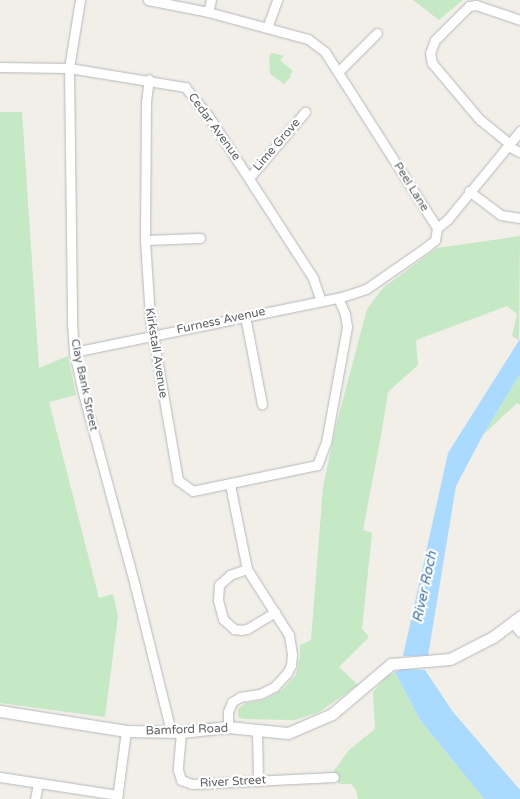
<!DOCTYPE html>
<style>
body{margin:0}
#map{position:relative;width:520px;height:799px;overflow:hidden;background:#f1efe8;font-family:"Varela Round",sans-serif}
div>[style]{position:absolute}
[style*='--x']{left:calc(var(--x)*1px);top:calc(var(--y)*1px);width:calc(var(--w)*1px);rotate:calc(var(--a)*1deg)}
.green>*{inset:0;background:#c5e8c5}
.water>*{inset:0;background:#aadaff}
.roads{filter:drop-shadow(0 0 1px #b5b8bc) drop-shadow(0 0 1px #b5b8bc)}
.minor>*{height:9px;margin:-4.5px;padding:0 4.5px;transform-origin:4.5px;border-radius:4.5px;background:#fff}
.tertiary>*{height:11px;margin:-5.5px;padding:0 5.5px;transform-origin:5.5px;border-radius:5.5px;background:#fff}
span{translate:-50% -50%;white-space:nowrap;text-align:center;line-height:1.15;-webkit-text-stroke:4.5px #fff;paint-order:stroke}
.street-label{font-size:12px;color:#5f6368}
.water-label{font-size:14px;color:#4174aa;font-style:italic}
</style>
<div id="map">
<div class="green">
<div style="clip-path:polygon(413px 0,463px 0,439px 20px)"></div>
<div style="clip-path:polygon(272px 53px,284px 56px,280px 60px,293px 71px,290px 75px,291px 77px,284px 84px,270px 74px,269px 56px)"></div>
<div style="clip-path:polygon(0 112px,22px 112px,39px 368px,68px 356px,76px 395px,49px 402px,99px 598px,113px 594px,118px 616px,105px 717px,0 703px)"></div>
<div style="clip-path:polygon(520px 236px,519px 340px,512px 336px,517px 314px,507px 306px,416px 340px,418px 365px,388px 392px,382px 430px,363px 530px,372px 533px,362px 629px,369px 637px,339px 667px,358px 685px,319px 712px,295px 720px,242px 719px,238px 716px,238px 709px,246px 703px,264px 700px,282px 690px,296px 675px,300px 656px,300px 645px,311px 640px,323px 487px,337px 422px,367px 309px,383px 288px,437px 248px)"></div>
<div style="clip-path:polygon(520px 374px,520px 405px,517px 403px,483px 435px)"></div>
<div style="clip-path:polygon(395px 672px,420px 720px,484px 799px,358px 799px,356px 790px,351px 784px,339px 784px,333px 772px,349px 750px,375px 729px,373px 692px,387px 676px)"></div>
</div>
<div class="water">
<div style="clip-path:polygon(520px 339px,520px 374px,483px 435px,456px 486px,428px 656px,403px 656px,448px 453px)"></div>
<div style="clip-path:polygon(404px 669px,425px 670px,453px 712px,520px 790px,520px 799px,484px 799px,420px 720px,395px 672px)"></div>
</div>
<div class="roads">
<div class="minor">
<div style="--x:80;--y:0;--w:69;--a:99.2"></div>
<div style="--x:69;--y:68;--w:255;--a:89.3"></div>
<div style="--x:72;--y:323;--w:29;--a:86"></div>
<div style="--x:74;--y:352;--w:42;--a:77.6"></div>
<div style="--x:83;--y:393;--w:200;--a:74.9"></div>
<div style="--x:135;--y:586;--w:150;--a:76.1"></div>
<div style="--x:148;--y:0;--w:61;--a:11.3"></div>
<div style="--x:208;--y:12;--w:104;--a:15.1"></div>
<div style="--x:308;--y:39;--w:21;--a:37"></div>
<div style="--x:325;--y:52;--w:209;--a:57.5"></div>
<div style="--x:437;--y:228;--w:12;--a:99"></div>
<div style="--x:435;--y:240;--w:13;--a:141"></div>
<div style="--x:425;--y:248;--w:72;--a:145.2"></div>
<div style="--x:366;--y:289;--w:29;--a:162"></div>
<div style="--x:338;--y:298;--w:17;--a:66"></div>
<div style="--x:345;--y:314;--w:13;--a:81"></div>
<div style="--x:347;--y:327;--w:117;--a:100.3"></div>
<div style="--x:326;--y:442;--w:25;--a:111"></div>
<div style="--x:317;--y:465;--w:127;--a:168.2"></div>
<div style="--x:193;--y:491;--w:19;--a:-144"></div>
<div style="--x:178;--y:480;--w:164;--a:-99.8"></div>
<div style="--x:150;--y:318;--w:78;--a:-93.7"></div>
<div style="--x:145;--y:240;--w:138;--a:-89.6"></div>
<div style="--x:146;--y:102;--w:23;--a:-83"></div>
<div style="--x:208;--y:12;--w:12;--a:-76"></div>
<div style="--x:267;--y:28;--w:30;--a:-70"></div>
<div style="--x:0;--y:67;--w:69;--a:0.8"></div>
<div style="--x:69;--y:68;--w:118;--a:9.3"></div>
<div style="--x:185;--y:87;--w:38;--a:51"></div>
<div style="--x:209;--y:117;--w:192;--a:57.1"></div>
<div style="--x:313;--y:278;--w:24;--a:71"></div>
<div style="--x:338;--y:72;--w:55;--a:-45"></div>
<div style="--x:510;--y:144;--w:38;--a:-141"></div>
<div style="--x:480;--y:120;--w:75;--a:-130.1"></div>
<div style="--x:432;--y:63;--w:10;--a:-101"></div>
<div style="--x:430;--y:53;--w:14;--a:-69"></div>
<div style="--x:435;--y:40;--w:48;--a:-45"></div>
<div style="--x:469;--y:6;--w:7;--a:-8"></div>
<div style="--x:476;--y:5;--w:46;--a:18.8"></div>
<div style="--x:508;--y:146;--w:13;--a:27"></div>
<div style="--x:249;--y:178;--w:87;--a:-49.7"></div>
<div style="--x:469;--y:191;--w:40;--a:37"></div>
<div style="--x:501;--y:215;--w:19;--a:9"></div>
<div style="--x:437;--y:228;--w:14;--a:-39"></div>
<div style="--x:448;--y:219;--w:114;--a:-50.7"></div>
<div style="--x:145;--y:240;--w:55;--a:-2.1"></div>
<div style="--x:245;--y:316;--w:90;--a:79.1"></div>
<div style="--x:74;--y:352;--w:269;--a:-11.6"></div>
<div style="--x:247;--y:569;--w:18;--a:161"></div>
<div style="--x:230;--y:575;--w:15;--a:138"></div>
<div style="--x:219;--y:585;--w:15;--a:94"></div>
<div style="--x:218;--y:600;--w:20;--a:75"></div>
<div style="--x:223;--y:619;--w:15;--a:42"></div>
<div style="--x:234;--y:629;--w:7;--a:8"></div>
<div style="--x:241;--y:630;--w:6;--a:-9"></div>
<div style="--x:247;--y:629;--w:33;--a:-31"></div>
<div style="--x:513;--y:623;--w:11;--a:52"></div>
<div style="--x:228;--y:727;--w:15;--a:-90"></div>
<div style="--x:228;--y:712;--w:11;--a:-68"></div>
<div style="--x:232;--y:702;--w:9;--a:-32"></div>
<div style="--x:240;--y:697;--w:20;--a:-9"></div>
<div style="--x:260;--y:694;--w:16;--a:-27"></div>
<div style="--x:274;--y:687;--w:19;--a:-47"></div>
<div style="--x:287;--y:673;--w:9;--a:-63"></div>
<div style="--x:291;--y:665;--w:11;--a:-85"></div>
<div style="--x:292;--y:654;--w:19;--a:-99"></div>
<div style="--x:289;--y:635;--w:78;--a:-122.5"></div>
<div style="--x:247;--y:569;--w:86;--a:-101.4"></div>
<div style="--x:181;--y:732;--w:38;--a:95"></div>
<div style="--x:178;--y:770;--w:10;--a:73"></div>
<div style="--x:181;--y:780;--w:12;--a:20"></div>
<div style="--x:192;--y:784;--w:142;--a:-2.8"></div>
<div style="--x:257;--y:732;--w:49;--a:88.8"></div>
<div style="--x:0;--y:777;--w:119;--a:8.7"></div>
<div style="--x:35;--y:799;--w:16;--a:-79"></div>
<div style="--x:117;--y:799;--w:69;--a:-82.5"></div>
</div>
<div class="tertiary">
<div style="--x:0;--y:711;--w:128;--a:9"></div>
<div style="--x:126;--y:731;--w:55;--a:1"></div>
<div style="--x:181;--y:732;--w:47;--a:-6.1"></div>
<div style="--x:228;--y:727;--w:60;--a:5.7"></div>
<div style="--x:288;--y:733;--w:48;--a:-23.4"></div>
<div style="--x:332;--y:714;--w:77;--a:-40.3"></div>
<div style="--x:391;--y:664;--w:59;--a:-4.8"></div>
<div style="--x:450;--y:659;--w:48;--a:-27.1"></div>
<div style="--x:493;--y:637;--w:34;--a:-37"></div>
</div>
</div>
<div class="street-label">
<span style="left:214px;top:127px;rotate:54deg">Cedar Avenue</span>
<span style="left:277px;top:145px;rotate:-49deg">Lime Grove</span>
<span style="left:411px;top:187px;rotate:58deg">Peel Lane</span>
<span style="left:221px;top:321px;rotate:-12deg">Furness Avenue</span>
<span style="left:156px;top:353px;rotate:81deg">Kirkstall Avenue</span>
<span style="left:84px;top:385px;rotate:78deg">Clay Bank Street</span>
<span style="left:187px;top:730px;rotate:-2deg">Bamford Road</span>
<span style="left:233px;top:782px;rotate:-3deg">River Street</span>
</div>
<div class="water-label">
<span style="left:425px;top:587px;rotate:-78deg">River Roch</span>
</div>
</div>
